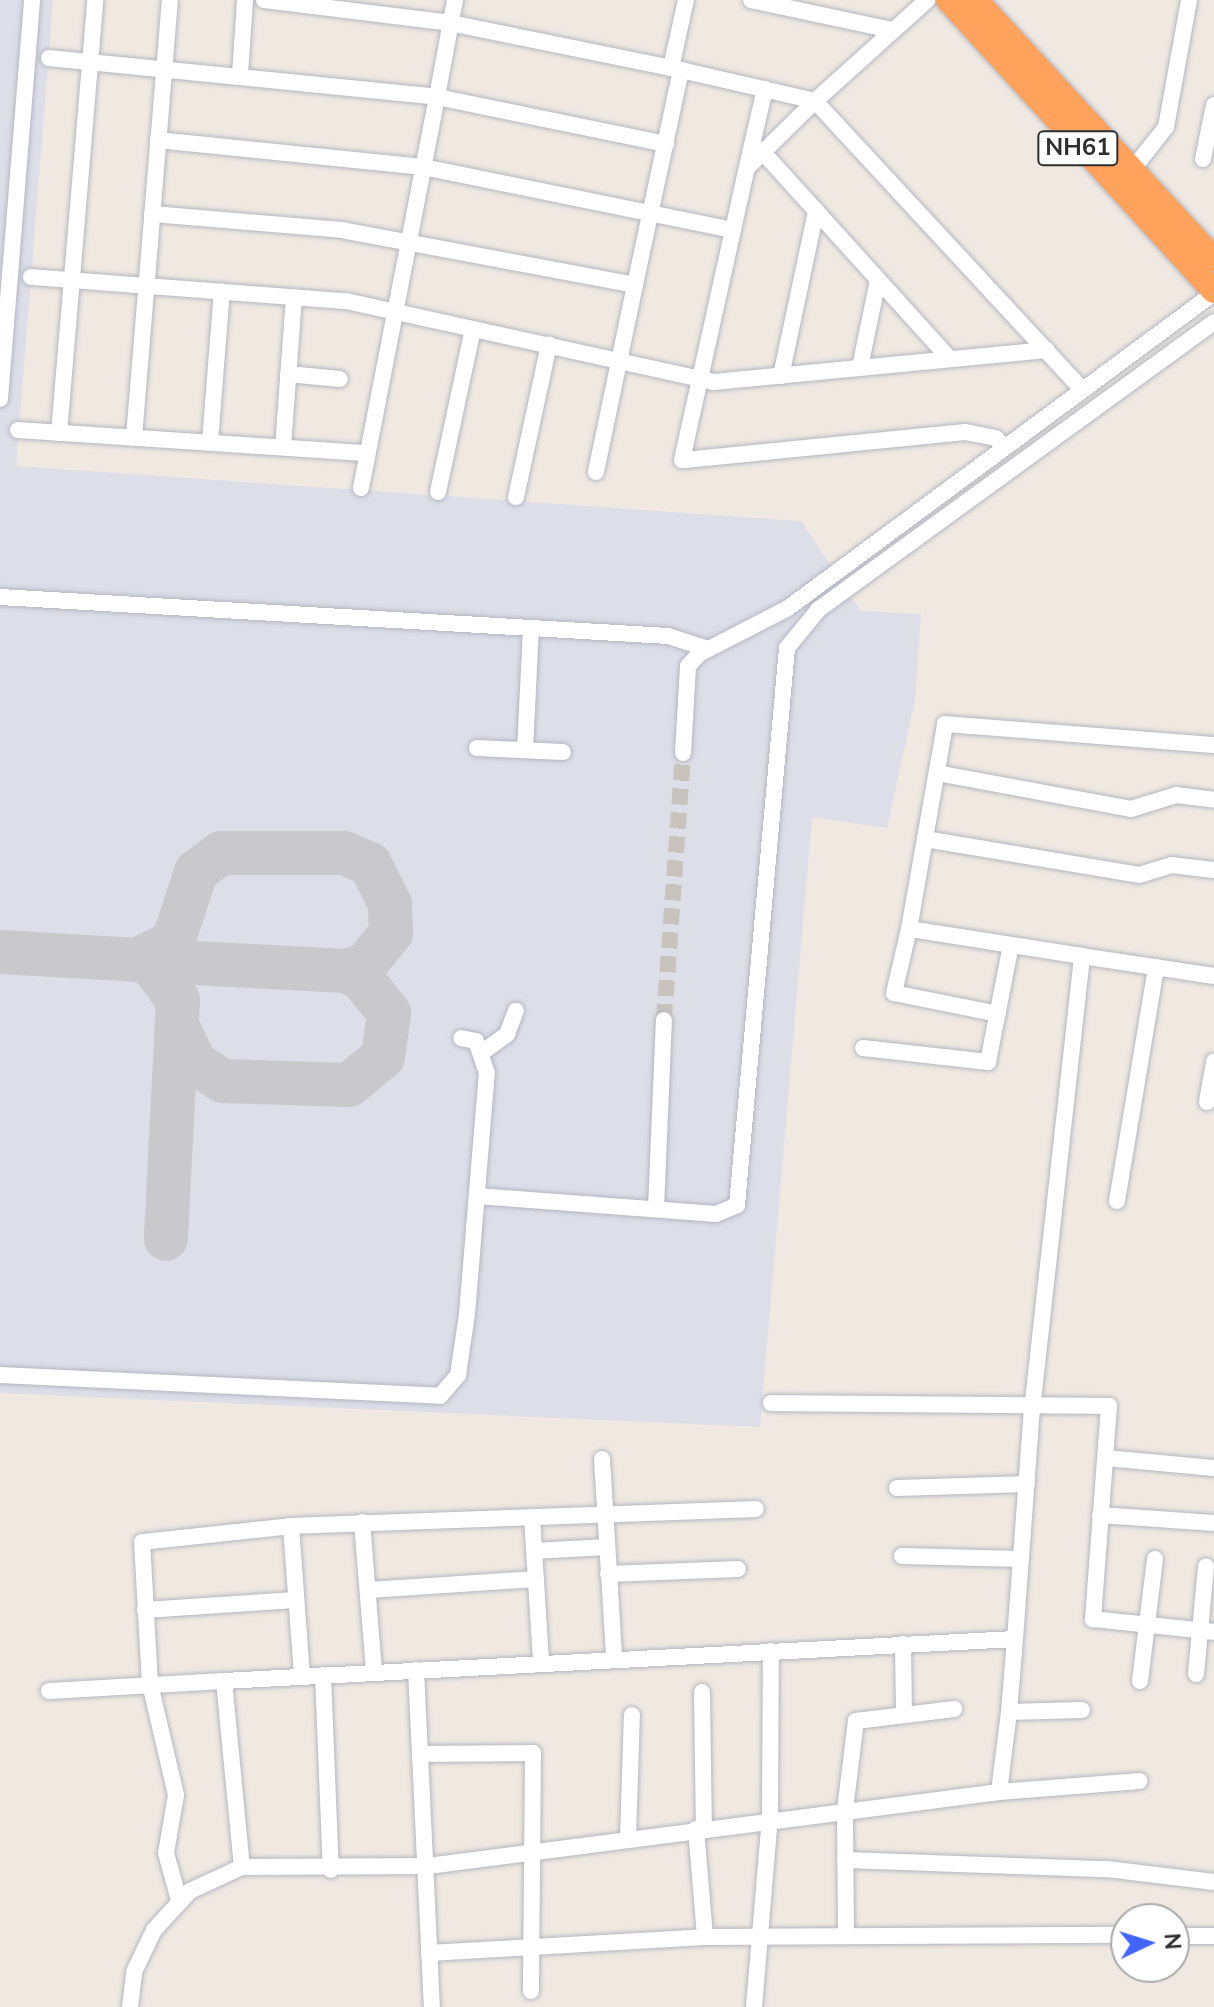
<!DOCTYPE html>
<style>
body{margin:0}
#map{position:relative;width:1214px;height:2007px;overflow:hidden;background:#efe9e1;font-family:"Nunito Sans",sans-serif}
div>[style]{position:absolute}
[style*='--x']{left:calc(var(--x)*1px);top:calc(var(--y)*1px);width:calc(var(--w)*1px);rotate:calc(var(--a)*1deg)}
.airport>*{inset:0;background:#dcdee8}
.taxiway>*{height:44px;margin:-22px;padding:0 22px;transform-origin:22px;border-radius:22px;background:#c9c8cc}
.minor-tunnel>*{height:16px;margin-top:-8px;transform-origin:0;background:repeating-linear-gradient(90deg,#c8c4bd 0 16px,transparent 0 24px)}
.roads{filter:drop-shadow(0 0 2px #b4b7c1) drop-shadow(0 0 2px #b4b7c1)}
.minor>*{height:16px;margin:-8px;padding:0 8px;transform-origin:8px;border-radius:8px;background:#fff}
.highway>*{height:24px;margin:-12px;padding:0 12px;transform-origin:12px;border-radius:12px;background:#ffa35c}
span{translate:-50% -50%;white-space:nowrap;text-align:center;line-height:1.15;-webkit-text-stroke:8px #fff;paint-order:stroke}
.shield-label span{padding:2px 6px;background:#fff;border:2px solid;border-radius:6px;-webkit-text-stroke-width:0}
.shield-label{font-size:24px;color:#2e2e2e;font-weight:700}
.north{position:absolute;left:1110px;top:1903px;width:80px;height:80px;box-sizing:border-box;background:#fff;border:2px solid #ababab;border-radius:50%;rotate:86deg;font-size:22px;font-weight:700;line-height:32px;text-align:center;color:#2e2e2e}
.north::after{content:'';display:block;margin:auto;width:28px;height:36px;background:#4264fb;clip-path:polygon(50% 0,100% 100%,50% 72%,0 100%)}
</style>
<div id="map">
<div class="airport">
<div style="clip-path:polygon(0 0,53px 0,16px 466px,801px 521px,861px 611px,921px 614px,915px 700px,887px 828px,812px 817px,760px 1427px,0 1393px)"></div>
</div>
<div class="taxiway">
<div style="--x:0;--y:952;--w:137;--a:3.3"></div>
<div style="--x:137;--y:960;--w:209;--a:3"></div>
<div style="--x:346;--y:971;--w:20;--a:-18"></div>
<div style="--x:365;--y:965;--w:41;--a:-50.9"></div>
<div style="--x:391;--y:933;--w:29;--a:-92"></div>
<div style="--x:390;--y:904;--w:45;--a:-116.6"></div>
<div style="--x:370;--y:864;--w:28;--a:-157"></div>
<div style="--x:344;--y:853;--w:123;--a:180"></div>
<div style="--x:221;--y:853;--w:31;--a:143"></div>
<div style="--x:196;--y:872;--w:74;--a:108.2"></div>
<div style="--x:173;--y:942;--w:40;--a:153.4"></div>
<div style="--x:137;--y:960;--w:13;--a:13"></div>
<div style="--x:150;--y:963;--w:46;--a:52.9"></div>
<div style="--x:178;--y:1000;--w:239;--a:92.9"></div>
<div style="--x:179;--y:1029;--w:38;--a:65"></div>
<div style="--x:195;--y:1063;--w:33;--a:33"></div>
<div style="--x:223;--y:1081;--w:126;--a:1.8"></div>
<div style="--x:349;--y:1085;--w:44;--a:-39.5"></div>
<div style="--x:383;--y:1057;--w:44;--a:-82.2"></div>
<div style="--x:389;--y:1013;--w:43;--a:-128.5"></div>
<div style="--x:362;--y:979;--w:18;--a:-153"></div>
</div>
<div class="minor-tunnel">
<div style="--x:664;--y:1020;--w:268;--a:-85.9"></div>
</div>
<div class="roads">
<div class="minor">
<div style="--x:264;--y:0;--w:187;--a:7"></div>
<div style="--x:450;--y:23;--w:236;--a:11.5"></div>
<div style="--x:681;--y:70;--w:220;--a:102.1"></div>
<div style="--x:751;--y:0;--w:144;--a:12"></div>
<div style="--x:49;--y:58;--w:390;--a:5.7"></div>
<div style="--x:437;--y:97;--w:99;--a:-79.5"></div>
<div style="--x:671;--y:68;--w:70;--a:-77.6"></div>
<div style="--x:681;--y:70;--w:138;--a:13"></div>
<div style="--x:815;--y:101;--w:151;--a:-42"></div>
<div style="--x:240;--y:74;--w:74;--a:-86.1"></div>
<div style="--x:158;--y:140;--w:266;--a:5.8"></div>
<div style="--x:423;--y:167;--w:315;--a:11.5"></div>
<div style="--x:761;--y:150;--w:280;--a:47.9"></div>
<div style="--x:1203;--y:159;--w:55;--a:-78.5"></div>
<div style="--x:748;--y:162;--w:75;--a:-76.9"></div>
<div style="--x:1132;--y:170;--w:55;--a:-51.7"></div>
<div style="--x:1166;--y:127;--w:129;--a:-79.7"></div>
<div style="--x:152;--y:214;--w:191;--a:4.8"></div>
<div style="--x:342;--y:230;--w:298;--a:10.6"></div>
<div style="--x:635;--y:285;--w:191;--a:101.8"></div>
<div style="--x:31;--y:277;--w:316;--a:4.4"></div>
<div style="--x:346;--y:301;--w:377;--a:12.4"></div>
<div style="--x:714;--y:382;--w:334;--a:-5.5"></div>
<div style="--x:860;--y:367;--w:89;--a:-78.3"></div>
<div style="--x:288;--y:374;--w:52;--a:5.5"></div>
<div style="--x:781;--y:376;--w:169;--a:-78"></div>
<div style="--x:0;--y:399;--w:400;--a:-85.4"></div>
<div style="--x:18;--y:430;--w:350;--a:3.8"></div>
<div style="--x:59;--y:433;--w:434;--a:-85.2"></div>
<div style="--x:134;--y:437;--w:438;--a:-85.3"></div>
<div style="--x:210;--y:442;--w:151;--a:-85.5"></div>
<div style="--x:283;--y:447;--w:150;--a:-85.8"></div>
<div style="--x:1003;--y:447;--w:11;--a:-128"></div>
<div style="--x:996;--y:438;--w:32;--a:-169"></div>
<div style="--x:965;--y:432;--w:284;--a:174.3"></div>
<div style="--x:682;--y:460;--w:299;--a:-77.5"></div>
<div style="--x:747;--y:168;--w:95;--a:-44.6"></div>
<div style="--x:815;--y:101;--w:393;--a:47.2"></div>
<div style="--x:361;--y:488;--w:398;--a:-79"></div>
<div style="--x:437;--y:97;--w:234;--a:11.6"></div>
<div style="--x:438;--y:492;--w:167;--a:-77.9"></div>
<div style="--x:516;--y:497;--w:156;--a:-77.8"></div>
<div style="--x:0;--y:597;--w:669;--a:3.34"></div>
<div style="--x:668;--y:636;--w:42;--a:18"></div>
<div style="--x:477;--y:748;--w:86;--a:2.7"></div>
<div style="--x:525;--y:750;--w:122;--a:-87.2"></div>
<div style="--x:683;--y:753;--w:87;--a:-86.7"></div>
<div style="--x:688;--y:666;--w:16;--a:-47"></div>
<div style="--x:699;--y:654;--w:100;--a:-27.3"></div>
<div style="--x:788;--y:608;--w:530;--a:-36.48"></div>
<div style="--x:937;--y:773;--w:197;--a:10.5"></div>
<div style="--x:1131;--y:809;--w:47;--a:-17.3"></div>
<div style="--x:1176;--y:795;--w:38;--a:7"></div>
<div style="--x:925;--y:839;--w:217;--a:9.5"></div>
<div style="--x:1139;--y:875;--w:34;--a:-17"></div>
<div style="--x:1171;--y:865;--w:43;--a:6.6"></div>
<div style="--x:909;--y:929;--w:66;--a:103.2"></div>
<div style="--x:894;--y:993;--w:106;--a:11.4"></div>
<div style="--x:1082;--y:956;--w:175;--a:-171.1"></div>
<div style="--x:909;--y:929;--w:208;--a:-80"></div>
<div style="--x:945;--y:724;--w:270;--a:4.5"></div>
<div style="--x:863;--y:1048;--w:126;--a:6.4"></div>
<div style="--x:988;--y:1062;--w:119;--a:-78.9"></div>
<div style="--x:484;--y:1051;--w:29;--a:-36"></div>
<div style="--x:507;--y:1034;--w:25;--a:-69"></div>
<div style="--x:1207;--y:1102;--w:41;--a:-80.1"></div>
<div style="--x:477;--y:1196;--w:240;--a:4.3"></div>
<div style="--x:716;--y:1214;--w:23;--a:-23"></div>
<div style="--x:737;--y:1205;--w:559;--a:-84.87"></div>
<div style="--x:787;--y:648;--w:50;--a:-50.6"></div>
<div style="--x:819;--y:609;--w:488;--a:-36"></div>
<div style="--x:1117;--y:1201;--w:237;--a:-80.5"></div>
<div style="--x:656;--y:1209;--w:189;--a:-87.6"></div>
<div style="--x:0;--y:1375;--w:441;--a:2.7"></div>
<div style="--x:440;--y:1396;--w:28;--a:-49"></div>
<div style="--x:458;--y:1375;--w:62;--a:-81.6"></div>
<div style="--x:467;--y:1314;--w:242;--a:-85.3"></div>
<div style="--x:487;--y:1073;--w:34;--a:-109"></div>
<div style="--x:476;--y:1041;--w:15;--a:-169"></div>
<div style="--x:771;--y:1403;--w:338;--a:0.5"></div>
<div style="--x:1109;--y:1406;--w:214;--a:94.3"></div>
<div style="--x:1093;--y:1619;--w:122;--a:6.1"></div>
<div style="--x:1106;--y:1458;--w:108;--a:5.3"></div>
<div style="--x:602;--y:1459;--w:199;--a:86.5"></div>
<div style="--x:897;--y:1488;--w:130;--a:-1.8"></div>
<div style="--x:1100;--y:1515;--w:114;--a:4"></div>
<div style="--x:532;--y:1518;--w:144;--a:86.4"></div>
<div style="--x:362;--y:1522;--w:150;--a:85.4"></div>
<div style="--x:534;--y:1551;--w:72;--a:-3.2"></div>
<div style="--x:902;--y:1556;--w:119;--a:1.4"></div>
<div style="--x:608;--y:1574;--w:130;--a:-2.2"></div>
<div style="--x:369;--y:1590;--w:167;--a:-3.8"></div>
<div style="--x:145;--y:1610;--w:150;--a:-3.8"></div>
<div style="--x:1015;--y:1639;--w:792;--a:176.96"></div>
<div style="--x:224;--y:1681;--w:187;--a:84.5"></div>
<div style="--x:242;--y:1867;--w:186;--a:-0.3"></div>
<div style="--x:428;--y:1866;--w:576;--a:-7.38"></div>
<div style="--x:999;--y:1792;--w:81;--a:-82.9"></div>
<div style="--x:1009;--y:1712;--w:73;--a:-85.3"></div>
<div style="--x:1015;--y:1639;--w:230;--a:-85.8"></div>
<div style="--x:1032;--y:1410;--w:457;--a:-83.7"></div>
<div style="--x:1082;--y:956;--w:134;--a:8.6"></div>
<div style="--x:903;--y:1644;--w:68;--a:89.2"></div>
<div style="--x:416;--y:1670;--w:337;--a:87.3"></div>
<div style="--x:1196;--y:1674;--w:108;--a:-84.7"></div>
<div style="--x:323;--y:1675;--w:195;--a:87.7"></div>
<div style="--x:302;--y:1676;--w:150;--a:-94.2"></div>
<div style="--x:291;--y:1526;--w:465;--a:-2.1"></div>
<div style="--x:1140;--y:1681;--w:123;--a:-83"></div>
<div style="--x:49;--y:1691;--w:175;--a:-3.3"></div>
<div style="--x:702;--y:1692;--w:136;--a:89.2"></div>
<div style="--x:1009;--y:1712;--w:73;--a:-1.6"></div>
<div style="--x:421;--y:1754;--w:112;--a:-0.5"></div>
<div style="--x:533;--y:1753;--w:238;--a:90.5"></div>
<div style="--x:999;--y:1792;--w:141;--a:-4.5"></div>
<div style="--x:696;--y:1829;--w:108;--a:85.2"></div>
<div style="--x:705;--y:1937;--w:421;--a:-0.3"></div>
<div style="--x:628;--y:1839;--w:124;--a:-88.2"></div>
<div style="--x:845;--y:1860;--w:262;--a:2"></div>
<div style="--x:1107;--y:1869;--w:108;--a:6.9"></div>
<div style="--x:179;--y:1900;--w:49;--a:-105.5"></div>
<div style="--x:166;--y:1853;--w:59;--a:-80.2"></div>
<div style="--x:176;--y:1795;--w:114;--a:-103.2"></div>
<div style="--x:150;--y:1684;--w:142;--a:-93.2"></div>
<div style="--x:142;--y:1542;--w:150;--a:-6.1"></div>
<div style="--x:846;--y:1934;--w:124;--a:-90.5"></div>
<div style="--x:845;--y:1810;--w:90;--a:-83"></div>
<div style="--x:856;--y:1721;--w:99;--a:-7"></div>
<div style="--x:1174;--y:1936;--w:40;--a:0"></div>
<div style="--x:429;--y:1953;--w:276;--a:-3.3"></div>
<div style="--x:130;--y:2007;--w:35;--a:-83"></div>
<div style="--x:134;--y:1972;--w:47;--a:-64.5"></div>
<div style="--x:154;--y:1930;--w:53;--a:-47.3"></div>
<div style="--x:190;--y:1891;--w:57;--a:-24.8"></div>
<div style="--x:754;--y:2007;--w:190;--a:-85.2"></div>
<div style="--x:770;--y:1818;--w:167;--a:-89.7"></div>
</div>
<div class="highway">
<div style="--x:948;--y:0;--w:394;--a:47.6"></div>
<div style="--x:976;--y:0;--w:352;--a:47.4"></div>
</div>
</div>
<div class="shield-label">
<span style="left:1078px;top:148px">NH61</span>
</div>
<div class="north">N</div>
</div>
